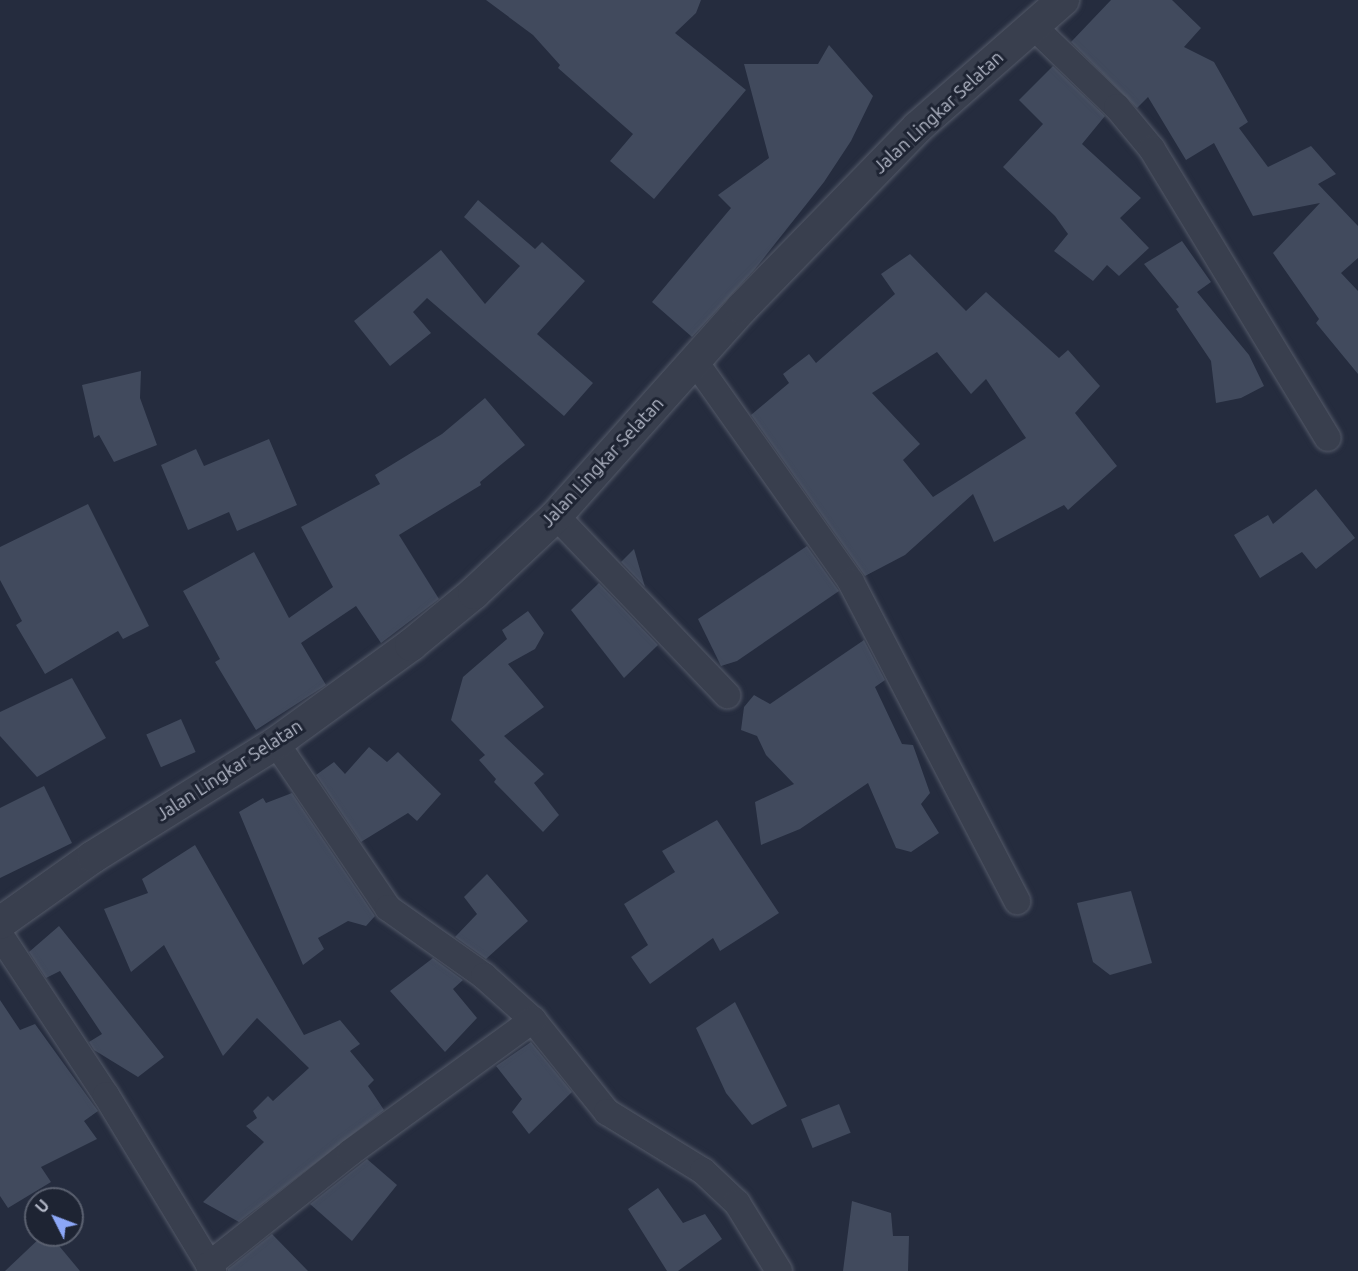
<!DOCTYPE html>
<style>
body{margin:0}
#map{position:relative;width:1358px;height:1271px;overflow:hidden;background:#252c3e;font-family:Ubuntu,sans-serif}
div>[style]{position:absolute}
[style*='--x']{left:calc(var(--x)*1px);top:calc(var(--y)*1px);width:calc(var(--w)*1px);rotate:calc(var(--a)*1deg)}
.building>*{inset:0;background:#414a5d;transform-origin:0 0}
.roads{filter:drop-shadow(0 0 2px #545a69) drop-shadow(0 0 2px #545a69)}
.minor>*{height:26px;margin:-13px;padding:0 13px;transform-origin:13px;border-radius:13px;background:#393f4e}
.tertiary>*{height:32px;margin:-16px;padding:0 16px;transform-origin:16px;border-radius:16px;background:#393f4e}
span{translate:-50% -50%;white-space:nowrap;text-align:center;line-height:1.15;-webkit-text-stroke:6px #1e2433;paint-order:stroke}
.street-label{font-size:18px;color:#b5bac9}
.north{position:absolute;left:24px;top:1187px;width:60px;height:60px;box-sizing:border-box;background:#1e2433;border:2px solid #5a606f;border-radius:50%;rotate:312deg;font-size:16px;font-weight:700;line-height:24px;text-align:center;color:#b5bac9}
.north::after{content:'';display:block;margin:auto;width:21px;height:27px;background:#8ca7f7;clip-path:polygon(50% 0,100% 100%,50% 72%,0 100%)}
</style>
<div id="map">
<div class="building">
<div style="clip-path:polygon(486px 0,701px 0,696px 13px,675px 33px,746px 90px,654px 199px,610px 161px,633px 134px,558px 68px,560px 65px,533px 35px)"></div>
<div style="clip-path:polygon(1111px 0,1172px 0,1201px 28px,1184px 47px,1214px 62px,1248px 122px,1239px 128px,1268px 167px,1311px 146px,1336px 174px,1318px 184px,1358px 226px,1358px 258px,1341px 273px,1358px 291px,1358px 374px,1316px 323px,1319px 319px,1273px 253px,1320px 203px,1253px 216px,1214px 143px,1186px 160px,1148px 97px,1137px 108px,1071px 42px)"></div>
<div style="clip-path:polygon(829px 45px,873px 96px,851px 141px,824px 182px,755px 269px,692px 337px,652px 302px,731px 208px,718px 195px,769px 158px,744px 64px,818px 64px)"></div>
<div style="clip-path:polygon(1053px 66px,1105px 116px,1082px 144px,1141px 198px,1120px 218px,1149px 248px,1119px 276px,1107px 265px,1093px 281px,1054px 251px,1068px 234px,1055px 216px,1003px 167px,1043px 124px,1019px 100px)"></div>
<div style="clip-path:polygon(478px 200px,535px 249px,542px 242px,585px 281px,537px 334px,593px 383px,564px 416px,427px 298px,413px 312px,431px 333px,390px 366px,354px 321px,441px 250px,485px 304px,520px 266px,464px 217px)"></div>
<div style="clip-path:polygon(1182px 241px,1211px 282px,1197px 292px,1249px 355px,1264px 386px,1241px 398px,1216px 403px,1211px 361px,1176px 309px,1179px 307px,1144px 264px)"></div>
<div style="clip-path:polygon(evenodd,910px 254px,966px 311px,986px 292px,1059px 358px,1068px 350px,1100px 386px,1075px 413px,1117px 466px,1068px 510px,1064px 505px,994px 542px,973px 494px,905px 555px,865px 576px,751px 415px,789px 383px,783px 374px,809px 354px,816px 363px,895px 294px,881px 274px,910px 254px,937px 352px,971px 394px,986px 379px,1026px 438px,933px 497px,903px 460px,920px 444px,872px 393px,937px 352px)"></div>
<div style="clip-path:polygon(141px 371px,140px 398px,157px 445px,114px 462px,99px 435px,94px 438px,82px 385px)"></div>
<div style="clip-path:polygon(485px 398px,525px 445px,480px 482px,481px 485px,399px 535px,439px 599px,381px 643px,356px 606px,301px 643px,326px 685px,256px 730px,215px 662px,220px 659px,183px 591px,254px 552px,289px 618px,333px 587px,301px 527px,380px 484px,375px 475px,442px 434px)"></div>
<div style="clip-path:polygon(269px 439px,297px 505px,237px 531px,229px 512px,188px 530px,161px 465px,196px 449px,204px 466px)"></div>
<div style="clip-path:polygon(1316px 489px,1355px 538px,1316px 569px,1302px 552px,1260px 578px,1234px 535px,1268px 515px,1273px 524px)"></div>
<div style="clip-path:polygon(88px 504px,149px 626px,123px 639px,118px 631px,45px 674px,16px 625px,22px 621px,0 580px,0 547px)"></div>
<div style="clip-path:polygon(807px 546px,839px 591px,737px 661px,721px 666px,698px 619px)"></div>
<div style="clip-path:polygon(634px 549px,645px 587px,621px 562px)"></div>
<div style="clip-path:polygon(599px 583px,658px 645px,624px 678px,571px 610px)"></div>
<div style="clip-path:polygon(528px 611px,544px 633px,535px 649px,508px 664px,544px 707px,504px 736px,544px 774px,534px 783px,559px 815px,543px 832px,494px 782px,496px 779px,479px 760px,485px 755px,451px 720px,463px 677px,507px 639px,502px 630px)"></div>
<div style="clip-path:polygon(864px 640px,885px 680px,875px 687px,902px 744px,913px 745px,930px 793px,921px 804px,939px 833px,911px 852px,896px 848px,868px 783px,800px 829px,761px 845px,755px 802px,794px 784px,766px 755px,757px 736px,741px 730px,744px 707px,754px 695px,770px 704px)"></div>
<div style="clip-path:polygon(72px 678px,106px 738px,37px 777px,0 736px,0 712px)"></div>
<div style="left:181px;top:719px;width:36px;height:38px;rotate:66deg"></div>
<div style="clip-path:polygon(369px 747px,387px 762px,398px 752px,441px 794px,417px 821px,408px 813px,361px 842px,316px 775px,334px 762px,345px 774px)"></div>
<div style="clip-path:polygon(44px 786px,72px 843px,0 878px,0 808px)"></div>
<div style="clip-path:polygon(292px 793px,375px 916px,366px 926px,348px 921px,318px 938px,324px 949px,303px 965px,239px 812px,263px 798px,266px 803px)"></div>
<div style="clip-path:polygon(717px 820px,779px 913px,720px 951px,713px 938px,650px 984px,631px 957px,648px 945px,624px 904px,675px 872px,662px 851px)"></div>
<div style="clip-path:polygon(195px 845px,304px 1035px,340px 1020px,360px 1044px,350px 1051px,374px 1080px,368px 1086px,384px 1110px,239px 1222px,203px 1202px,264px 1142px,246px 1126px,257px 1118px,253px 1111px,268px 1096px,273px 1101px,309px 1068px,257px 1018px,223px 1056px,164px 945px,131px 972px,104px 909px,148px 893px,142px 879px)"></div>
<div style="clip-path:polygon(487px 874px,528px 921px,486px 959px,455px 937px,477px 914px,464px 897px)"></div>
<div style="clip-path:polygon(1131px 891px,1152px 963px,1110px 975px,1093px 962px,1077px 903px)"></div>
<div style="clip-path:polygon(59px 926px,164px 1057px,138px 1077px,94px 1050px,89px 1042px,102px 1034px,60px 971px,46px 978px,29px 952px)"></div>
<div style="clip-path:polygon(433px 958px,463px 980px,453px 989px,477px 1018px,445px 1052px,390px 991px)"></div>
<div style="clip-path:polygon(0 1000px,20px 1030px,35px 1024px,98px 1111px,84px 1121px,97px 1139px,41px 1167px,51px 1182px,8px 1208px,0 1196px)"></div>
<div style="clip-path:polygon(735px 1002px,787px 1106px,752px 1125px,726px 1093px,696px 1028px)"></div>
<div style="clip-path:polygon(531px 1042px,572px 1092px,529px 1134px,512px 1112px,522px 1099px,496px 1066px)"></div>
<div style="left:839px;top:1104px;width:31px;height:41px;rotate:68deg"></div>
<div style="clip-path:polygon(367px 1159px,397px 1185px,352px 1241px,310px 1204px)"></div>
<div style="clip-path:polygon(658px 1188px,683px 1223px,705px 1214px,722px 1239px,678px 1271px,667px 1271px,628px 1209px)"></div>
<div style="clip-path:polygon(852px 1201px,891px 1213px,893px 1236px,909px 1236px,908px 1271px,843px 1271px)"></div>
<div style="clip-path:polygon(272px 1234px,308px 1271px,228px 1271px,228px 1269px)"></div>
<div style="clip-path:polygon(43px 1235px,50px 1235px,80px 1271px,5px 1271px)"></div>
</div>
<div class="roads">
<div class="minor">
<div style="--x:1033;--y:26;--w:117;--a:44"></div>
<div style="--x:1117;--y:107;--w:55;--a:50.2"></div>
<div style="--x:1152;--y:149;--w:338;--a:58.7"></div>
<div style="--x:694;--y:360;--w:272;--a:54.7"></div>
<div style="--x:851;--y:582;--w:360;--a:62.5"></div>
<div style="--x:556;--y:516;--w:248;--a:46.3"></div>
<div style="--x:276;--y:743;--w:199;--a:55.8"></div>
<div style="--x:388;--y:908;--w:118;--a:35.3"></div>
<div style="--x:484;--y:976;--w:66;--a:41.9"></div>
<div style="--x:533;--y:1020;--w:118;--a:51.2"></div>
<div style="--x:607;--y:1112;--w:113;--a:31.6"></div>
<div style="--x:703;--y:1171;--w:47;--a:43.3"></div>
<div style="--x:737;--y:1203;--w:80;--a:58.3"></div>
<div style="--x:0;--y:935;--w:192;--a:56.5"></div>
<div style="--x:106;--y:1095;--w:206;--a:58.7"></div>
<div style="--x:209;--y:1265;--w:181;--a:-38.5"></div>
<div style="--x:351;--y:1152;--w:225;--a:-36"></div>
</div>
<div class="tertiary">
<div style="--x:0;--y:923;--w:114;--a:-35.4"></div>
<div style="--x:93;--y:857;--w:216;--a:-31.9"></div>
<div style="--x:276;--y:743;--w:167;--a:-36"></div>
<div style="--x:411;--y:645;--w:82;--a:-39.5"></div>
<div style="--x:474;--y:593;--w:112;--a:-43.2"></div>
<div style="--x:556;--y:516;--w:279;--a:-48.2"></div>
<div style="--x:742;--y:308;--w:252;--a:-45.8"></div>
<div style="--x:918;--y:127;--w:193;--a:-41.2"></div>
</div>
</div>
<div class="street-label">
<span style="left:938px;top:112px;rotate:-43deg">Jalan Lingkar Selatan</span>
<span style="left:602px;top:462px;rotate:-47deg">Jalan Lingkar Selatan</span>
<span style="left:229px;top:770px;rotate:-33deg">Jalan Lingkar Selatan</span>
</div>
<div class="north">U</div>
</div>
